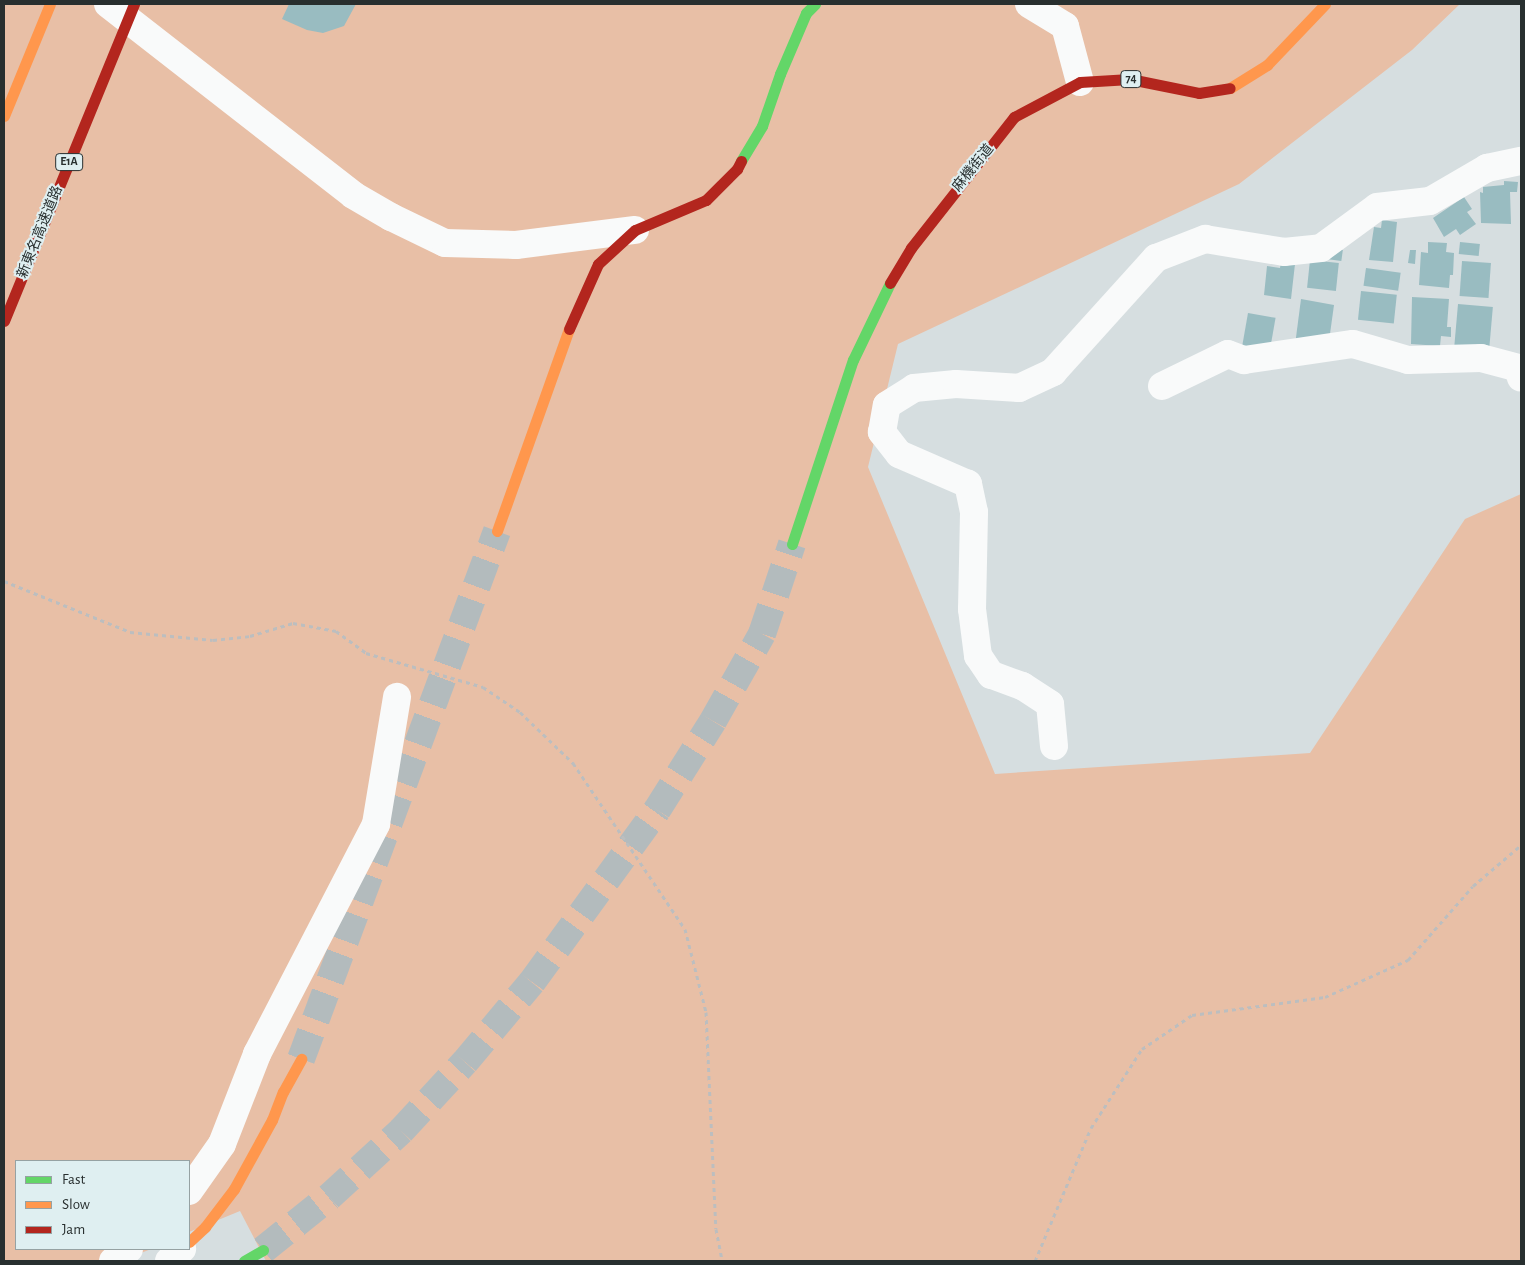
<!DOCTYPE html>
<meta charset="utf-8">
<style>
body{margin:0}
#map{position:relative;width:1525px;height:1265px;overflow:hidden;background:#d6dee0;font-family:"Alegreya Sans","Noto Sans JP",sans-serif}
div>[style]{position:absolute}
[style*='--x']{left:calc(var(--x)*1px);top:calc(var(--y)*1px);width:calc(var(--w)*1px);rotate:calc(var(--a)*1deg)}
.green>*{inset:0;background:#e8bfa6}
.building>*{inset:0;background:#99bcc1;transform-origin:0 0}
.secondary-tunnel>*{height:28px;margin-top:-14px;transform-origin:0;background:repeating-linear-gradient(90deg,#b3bbbd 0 28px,transparent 0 42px)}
.primary-tunnel>*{height:28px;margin-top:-14px;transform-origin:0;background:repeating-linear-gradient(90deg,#b3bbbd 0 28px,transparent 0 42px)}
.path>*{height:3px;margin-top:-1.5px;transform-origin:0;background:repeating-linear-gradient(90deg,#bcbebf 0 4px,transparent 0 8px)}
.street>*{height:28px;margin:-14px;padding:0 14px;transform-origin:14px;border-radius:14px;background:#f9fafa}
.fast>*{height:11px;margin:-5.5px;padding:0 5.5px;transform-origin:5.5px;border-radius:5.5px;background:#63d668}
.slow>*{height:11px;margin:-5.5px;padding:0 5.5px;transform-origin:5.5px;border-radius:5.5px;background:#ff974d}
.jam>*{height:11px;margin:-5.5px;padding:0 5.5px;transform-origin:5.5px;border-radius:5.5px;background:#b3261e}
span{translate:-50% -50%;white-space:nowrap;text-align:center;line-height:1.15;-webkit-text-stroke:4px #dfeff1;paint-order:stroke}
.shield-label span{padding:1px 4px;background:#dfeff1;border:1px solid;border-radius:4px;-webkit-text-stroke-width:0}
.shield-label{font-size:12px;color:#282f2f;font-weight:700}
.street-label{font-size:14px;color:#282f2f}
.frame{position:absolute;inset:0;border:5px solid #282f2f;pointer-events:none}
.legend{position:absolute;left:15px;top:1160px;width:175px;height:90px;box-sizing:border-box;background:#dfeff1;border:1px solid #96a2a3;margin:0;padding:6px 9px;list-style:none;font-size:15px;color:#282f2f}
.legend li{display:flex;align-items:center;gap:10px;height:25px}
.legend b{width:25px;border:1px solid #96a2a3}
</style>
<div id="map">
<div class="green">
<div style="clip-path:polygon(4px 4px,1460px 4px,1412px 50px,1239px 184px,898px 344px,868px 467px,995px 774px,1310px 753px,1465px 519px,1521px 494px,1521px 1261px,266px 1261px,240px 1211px,189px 1232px,189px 1161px,16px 1161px,16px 1249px,151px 1249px,121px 1261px,4px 1261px)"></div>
</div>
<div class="building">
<div style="clip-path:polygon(289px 4px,356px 4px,344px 26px,323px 33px,307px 30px,282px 19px)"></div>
<div style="clip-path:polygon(1504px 181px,1518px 182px,1517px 192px,1510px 192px,1511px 224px,1481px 223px,1480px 192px,1483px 193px,1483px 187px,1504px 185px)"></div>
<div style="clip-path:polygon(1464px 197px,1472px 209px,1467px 212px,1476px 224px,1460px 235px,1456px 229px,1444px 237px,1433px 218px)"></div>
<div style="clip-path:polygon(1382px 220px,1397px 222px,1393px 262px,1369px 260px,1374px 227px,1381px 228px)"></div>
<div style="clip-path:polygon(1428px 242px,1447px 243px,1446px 252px,1454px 253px,1453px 275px,1450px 275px,1449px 288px,1419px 285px,1421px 252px,1428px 253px)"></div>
<div style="left:1460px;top:242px;width:20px;height:12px;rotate:6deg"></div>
<div style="left:1328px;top:248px;width:15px;height:11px;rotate:8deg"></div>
<div style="clip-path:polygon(1410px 250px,1416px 250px,1415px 264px,1408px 263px)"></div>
<div style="left:1310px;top:260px;width:29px;height:28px;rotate:6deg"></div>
<div style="left:1462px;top:261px;width:29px;height:35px;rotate:4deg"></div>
<div style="clip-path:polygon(1281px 262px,1295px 264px,1291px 299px,1264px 295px,1267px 266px,1280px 268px)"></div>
<div style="left:1366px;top:268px;width:35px;height:18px;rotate:8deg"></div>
<div style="left:1361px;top:291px;width:36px;height:29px;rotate:6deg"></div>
<div style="clip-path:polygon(1412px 297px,1449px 299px,1447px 327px,1451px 327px,1451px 337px,1441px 336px,1440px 346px,1411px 344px)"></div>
<div style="clip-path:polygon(1301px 299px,1334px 305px,1329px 341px,1295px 345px)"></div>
<div style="left:1458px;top:304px;width:35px;height:44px;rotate:5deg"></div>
<div style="left:1248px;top:313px;width:28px;height:35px;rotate:10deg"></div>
</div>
<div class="secondary-tunnel">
<div style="--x:301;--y:1059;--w:563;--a:-69.63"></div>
</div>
<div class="primary-tunnel">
<div style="--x:263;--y:1250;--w:85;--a:-38.8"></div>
<div style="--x:329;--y:1197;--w:98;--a:-42.5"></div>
<div style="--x:401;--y:1131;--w:94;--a:-47.2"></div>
<div style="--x:465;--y:1062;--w:104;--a:-50.1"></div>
<div style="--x:532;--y:982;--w:213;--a:-54"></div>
<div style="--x:657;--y:810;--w:105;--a:-57.8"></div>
<div style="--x:713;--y:721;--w:100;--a:-60.6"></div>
<div style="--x:762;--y:634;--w:95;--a:-71.6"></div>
</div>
<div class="path">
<div style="--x:4;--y:581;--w:136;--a:22"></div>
<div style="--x:130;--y:632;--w:83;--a:5.5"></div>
<div style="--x:213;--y:640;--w:37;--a:-6"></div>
<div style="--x:250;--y:636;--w:45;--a:-16.8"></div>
<div style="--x:293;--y:623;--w:44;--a:10.5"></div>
<div style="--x:336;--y:631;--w:37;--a:36"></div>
<div style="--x:366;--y:653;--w:122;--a:16.2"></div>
<div style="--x:483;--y:687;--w:45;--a:34"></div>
<div style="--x:520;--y:712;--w:74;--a:43.9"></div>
<div style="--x:573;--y:763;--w:200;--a:56"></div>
<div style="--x:685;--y:929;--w:86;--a:75.8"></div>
<div style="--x:706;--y:1012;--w:217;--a:87.4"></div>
<div style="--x:716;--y:1229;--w:33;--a:79"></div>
<div style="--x:1035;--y:1261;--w:144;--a:-67.2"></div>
<div style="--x:1091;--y:1128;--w:94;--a:-57.2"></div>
<div style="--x:1142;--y:1049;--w:60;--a:-34.2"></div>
<div style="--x:1192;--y:1015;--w:134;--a:-7.7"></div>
<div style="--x:1325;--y:997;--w:91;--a:-24"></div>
<div style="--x:1408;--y:960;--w:98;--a:-48.7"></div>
<div style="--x:1473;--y:886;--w:63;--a:-40.5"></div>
</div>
<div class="street">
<div style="--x:108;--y:4;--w:311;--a:37.9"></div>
<div style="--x:353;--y:195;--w:44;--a:30.1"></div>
<div style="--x:391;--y:217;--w:60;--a:25.7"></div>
<div style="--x:445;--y:243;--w:71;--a:1.6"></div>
<div style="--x:516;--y:245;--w:120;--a:-7.2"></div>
<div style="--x:1029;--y:4;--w:42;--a:31.4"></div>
<div style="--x:1065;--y:26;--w:58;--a:75"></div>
<div style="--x:1162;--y:386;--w:73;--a:-25.9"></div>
<div style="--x:1228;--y:354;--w:17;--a:21"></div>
<div style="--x:1244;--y:360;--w:110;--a:-8.4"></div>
<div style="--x:1353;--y:344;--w:57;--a:16.2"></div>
<div style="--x:1408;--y:360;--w:73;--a:-1.6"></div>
<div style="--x:1481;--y:358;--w:38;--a:15"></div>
<div style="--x:1518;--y:368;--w:10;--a:73"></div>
<div style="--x:1054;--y:746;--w:42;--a:-95.4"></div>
<div style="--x:1050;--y:704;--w:33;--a:-147"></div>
<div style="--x:1022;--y:686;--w:33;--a:-160"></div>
<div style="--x:991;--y:675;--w:23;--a:-124"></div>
<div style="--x:978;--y:656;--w:47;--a:-97.3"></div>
<div style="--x:972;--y:609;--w:97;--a:-88.8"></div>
<div style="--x:974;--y:512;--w:29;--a:-102"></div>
<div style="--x:968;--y:484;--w:75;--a:-156.5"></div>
<div style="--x:899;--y:454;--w:28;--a:-128"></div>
<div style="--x:882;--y:432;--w:27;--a:-80"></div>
<div style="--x:887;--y:405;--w:32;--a:-32"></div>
<div style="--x:914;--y:388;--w:42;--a:-5.4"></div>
<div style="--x:956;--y:384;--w:63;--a:3.6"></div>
<div style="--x:1019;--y:388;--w:38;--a:-25"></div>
<div style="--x:1053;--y:372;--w:154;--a:-47.9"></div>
<div style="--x:1156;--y:258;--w:53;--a:-21.2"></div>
<div style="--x:1205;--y:239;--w:80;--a:9.3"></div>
<div style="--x:1284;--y:252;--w:37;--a:-6"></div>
<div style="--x:1321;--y:248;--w:69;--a:-36.2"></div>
<div style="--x:1377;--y:207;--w:53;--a:-6.5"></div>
<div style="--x:1430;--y:201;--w:66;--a:-30.1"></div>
<div style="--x:1487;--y:168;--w:35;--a:-12"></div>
<div style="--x:189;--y:1191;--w:57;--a:-54.9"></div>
<div style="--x:222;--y:1144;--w:97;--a:-68.7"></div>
<div style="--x:257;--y:1054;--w:259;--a:-62.6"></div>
<div style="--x:376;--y:824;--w:129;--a:-80.6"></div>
<div style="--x:113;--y:1261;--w:20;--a:-37"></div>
<div style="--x:169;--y:1261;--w:18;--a:-43"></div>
</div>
<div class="fast">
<div style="--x:741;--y:161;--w:41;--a:-59"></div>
<div style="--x:762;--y:126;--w:55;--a:-70.9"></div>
<div style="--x:780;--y:74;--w:66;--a:-66.9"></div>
<div style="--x:806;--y:13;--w:13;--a:-45"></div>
<div style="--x:792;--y:544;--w:194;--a:-71.7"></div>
<div style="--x:853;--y:360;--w:85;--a:-64.3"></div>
<div style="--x:244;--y:1261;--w:22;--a:-30"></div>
</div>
<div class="slow">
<div style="--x:1230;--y:88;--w:44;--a:-31.9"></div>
<div style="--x:1267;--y:65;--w:84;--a:-46.4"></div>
<div style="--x:4;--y:116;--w:121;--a:-67.7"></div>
<div style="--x:497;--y:531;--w:214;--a:-70.4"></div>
<div style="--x:189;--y:1242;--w:22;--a:-43"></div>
<div style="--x:205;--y:1227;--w:48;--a:-52.7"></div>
<div style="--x:234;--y:1189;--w:79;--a:-61.2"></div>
<div style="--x:272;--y:1120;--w:30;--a:-69"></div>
<div style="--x:283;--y:1092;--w:38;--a:-61"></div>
</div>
<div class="jam">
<div style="--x:890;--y:283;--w:41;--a:-59"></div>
<div style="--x:911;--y:248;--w:167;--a:-51.8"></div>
<div style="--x:1014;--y:117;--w:75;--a:-27.9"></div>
<div style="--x:1080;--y:82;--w:50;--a:-3.4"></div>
<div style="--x:1130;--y:79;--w:70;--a:11.5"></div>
<div style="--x:1199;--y:93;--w:31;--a:-9"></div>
<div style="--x:4;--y:321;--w:343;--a:-67.7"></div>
<div style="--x:569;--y:329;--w:71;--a:-66"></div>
<div style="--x:598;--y:264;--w:50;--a:-42.6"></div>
<div style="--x:635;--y:230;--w:77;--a:-22.9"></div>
<div style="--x:706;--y:200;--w:44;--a:-45"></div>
<div style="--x:737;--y:169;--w:9;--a:-63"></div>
</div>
<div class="shield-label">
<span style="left:1131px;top:79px">74</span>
<span style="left:69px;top:162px">E1A</span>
</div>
<div class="street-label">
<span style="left:973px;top:168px;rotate:-51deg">麻機街道</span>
<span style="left:40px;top:232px;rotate:-68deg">新東名高速道路</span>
</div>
<div class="frame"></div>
<ul class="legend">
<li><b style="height:6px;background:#63d668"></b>Fast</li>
<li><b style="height:6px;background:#ff974d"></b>Slow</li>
<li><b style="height:6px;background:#b3261e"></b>Jam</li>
</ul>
</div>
